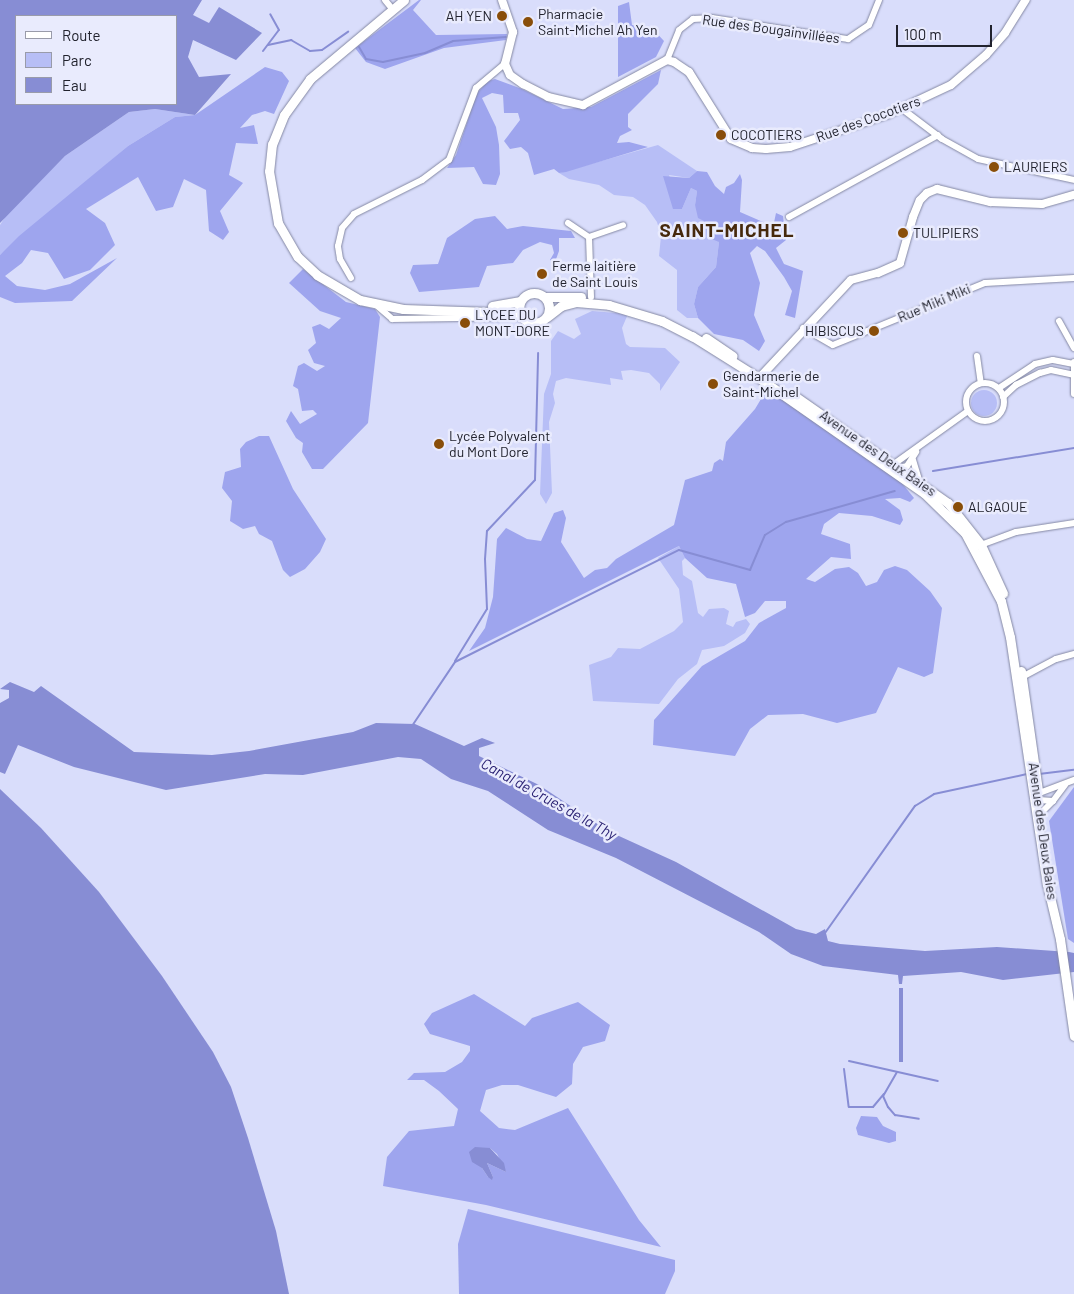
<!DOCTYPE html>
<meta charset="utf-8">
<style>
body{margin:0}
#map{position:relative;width:1074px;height:1294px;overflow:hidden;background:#d9ddfb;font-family:Barlow,sans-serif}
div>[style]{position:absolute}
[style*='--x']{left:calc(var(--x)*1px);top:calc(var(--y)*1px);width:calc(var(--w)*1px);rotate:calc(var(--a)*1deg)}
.green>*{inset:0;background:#b7bef6}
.round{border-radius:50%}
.forest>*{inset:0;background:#9ea5ee}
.water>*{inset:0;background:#878dd4;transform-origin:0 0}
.stream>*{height:2px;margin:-1px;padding:0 1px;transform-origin:1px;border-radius:1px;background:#878dd4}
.roads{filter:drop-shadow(0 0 1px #8488a3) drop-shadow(0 0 1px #8488a3)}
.minor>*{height:6px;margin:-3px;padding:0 3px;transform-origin:3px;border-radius:3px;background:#fff}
.minor>.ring{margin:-3px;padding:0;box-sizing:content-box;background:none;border:6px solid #fff;border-radius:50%}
.tertiary>*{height:8px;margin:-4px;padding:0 4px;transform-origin:4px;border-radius:4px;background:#fff}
.secondary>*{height:9px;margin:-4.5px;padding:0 4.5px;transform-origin:4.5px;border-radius:4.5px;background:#fff}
.secondary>.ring{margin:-4.5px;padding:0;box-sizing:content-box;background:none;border:9px solid #fff;border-radius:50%}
.dots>*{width:14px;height:14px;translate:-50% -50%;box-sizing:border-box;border:2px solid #e9ebfd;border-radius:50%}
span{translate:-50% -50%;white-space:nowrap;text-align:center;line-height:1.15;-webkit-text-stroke:5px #e9ebfd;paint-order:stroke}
.poi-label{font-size:14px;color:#21222d}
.left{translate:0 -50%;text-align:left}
.right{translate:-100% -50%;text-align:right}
.street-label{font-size:14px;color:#21222d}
.water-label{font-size:15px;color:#261d70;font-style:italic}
.district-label{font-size:19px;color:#46290c;font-weight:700;letter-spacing:1px}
.legend{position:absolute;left:15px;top:15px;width:162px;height:90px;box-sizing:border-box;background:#e9ebfd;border:1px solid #999baa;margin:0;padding:6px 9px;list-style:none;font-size:15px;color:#21222d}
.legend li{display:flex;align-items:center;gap:10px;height:25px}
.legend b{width:25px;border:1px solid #999baa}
.scale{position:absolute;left:896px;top:25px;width:96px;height:22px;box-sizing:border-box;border:2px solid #21222d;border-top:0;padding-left:6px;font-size:15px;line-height:18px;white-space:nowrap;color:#21222d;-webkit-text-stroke:4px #e9ebfd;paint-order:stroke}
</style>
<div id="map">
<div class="green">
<div style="clip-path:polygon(155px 109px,195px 115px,175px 117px,128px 146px,0 255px,0 225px,7px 214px,65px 156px,129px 112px)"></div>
<div style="clip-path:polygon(658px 145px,697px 171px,689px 178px,669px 175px,682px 209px,691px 188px,697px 191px,695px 205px,719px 242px,716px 267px,698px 287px,694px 304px,698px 318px,687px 318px,677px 310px,677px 270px,659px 256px,661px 236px,657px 222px,645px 205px,633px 197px,614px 195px,599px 185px,569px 179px,559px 173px)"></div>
<div style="clip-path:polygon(592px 311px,628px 314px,622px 328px,626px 344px,630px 347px,665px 348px,680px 362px,660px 391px,660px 384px,649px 373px,631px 370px,621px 371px,623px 380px,610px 378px,611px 385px,566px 378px,556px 381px,553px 394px,555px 403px,549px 422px,552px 493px,546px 504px,540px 494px,544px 394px,551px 374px,551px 341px,558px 331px,574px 339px,578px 336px,581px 334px,575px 319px)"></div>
<div class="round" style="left:971px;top:390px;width:26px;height:26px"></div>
<div style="clip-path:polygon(679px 546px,685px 558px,682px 561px,683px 575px,692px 581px,698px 613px,703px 617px,709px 609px,724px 608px,729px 611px,726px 624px,733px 627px,736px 622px,746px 619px,750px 624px,745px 633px,724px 646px,702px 650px,697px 664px,678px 679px,659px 704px,593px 701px,589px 665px,611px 657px,618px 648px,640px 649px,674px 631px,683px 622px,679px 589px,658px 558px)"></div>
</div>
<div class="forest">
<div style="clip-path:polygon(419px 0,421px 0,413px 10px,436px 35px,507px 34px,506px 40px,444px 48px,385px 69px,366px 62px,355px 48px)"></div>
<div style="clip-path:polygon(629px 2px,632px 25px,650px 26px,664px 41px,656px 57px,618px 77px,618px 6px)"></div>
<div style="clip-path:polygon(265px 67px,282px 72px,289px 81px,274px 114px,265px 111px,252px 115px,240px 128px,254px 125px,258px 144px,236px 143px,229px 175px,243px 183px,220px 211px,229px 232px,223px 240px,209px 231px,206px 190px,184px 179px,173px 207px,156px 211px,138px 177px,86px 209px,105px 223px,115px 245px,90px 270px,64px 279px,48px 253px,31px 250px,22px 263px,5px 276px,17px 286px,45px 290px,70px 284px,117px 258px,72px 301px,15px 303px,0 297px,0 255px,19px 236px,128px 146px,175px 117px,195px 115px)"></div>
<div style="clip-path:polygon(661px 70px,658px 84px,628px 114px,628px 127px,632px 130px,620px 136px,617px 143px,629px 142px,648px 147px,566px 172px,559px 173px,554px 169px,534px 175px,528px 153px,521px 147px,510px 149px,504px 141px,520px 120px,518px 113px,504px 113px,503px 95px,492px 93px,482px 98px,496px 127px,499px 145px,500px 174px,496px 185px,483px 184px,474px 167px,447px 168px,456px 155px,477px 93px,488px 81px,495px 79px,522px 89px,563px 109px,591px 107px)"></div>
<div style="clip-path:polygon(697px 171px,707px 172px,715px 186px,724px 194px,726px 187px,734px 183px,740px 174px,742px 180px,740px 212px,763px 222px,767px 235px,772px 232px,776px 213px,783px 216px,786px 240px,776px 248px,784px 264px,803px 271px,795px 318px,785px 315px,792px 291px,784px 277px,765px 251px,757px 246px,750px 253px,760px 283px,754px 315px,765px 341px,759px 351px,743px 340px,714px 334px,698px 318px,694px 304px,698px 287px,716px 267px,719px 242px,707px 237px,706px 222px,698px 218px,695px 205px,697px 191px,691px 188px,682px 209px,673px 209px,663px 176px,689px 178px)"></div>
<div style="clip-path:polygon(495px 216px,507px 229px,523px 226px,571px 231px,575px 238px,559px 238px,559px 251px,555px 262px,550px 260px,554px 253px,552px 245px,540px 242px,523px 250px,513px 263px,487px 266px,479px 287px,419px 292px,410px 273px,413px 265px,438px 264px,447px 238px,475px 219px)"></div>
<div style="clip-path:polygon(303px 269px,346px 302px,375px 309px,380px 317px,368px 423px,323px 469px,312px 469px,302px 452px,303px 443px,296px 438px,286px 421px,291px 411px,300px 424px,317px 414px,313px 410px,302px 411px,298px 389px,293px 386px,298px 366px,304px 363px,317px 371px,325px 366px,314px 363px,308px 350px,316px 343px,312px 327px,320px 324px,329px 329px,341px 318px,320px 311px,289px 283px)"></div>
<div style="clip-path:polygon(767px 389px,901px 482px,914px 498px,910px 502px,900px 498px,885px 499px,900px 510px,903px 520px,900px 525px,872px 516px,839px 513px,824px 524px,821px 534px,850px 544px,851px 559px,831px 557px,806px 579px,815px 582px,835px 569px,849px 567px,858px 573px,866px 586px,877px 582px,884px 570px,895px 566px,907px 570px,930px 591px,942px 608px,933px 673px,924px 677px,898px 667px,876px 713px,837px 723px,803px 714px,768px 715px,750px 729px,735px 756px,653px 745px,654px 720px,702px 666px,745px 641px,759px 623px,786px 608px,786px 601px,765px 601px,755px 613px,745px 617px,736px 584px,707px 578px,685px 558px,679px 546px,469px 651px,485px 628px,493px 597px,497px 539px,506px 528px,527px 539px,541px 541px,554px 513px,563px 510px,566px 518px,561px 542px,584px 578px,595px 570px,607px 568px,616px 559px,674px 525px,685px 480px,712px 471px,714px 463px,720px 459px,723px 461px,726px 442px,755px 409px)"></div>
<div style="clip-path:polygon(259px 436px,269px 436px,293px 489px,326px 539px,320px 552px,305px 569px,290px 577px,283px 570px,272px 541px,259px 534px,255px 526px,243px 529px,230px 521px,232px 501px,222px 488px,225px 472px,241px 467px,240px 449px,246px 442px)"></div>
<div style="clip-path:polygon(1074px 787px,1074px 943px,1068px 939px,1049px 821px)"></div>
<div style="clip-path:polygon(evenodd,474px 994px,525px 1026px,532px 1018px,578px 1002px,610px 1025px,605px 1041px,583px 1047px,573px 1064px,572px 1084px,556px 1097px,518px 1085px,502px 1085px,486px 1090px,480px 1111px,499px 1128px,515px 1130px,568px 1108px,639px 1220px,661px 1247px,486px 1205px,383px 1186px,387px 1157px,409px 1131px,454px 1126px,458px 1109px,439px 1091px,424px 1080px,407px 1080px,414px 1073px,445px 1072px,462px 1062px,470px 1051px,470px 1046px,430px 1034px,424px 1024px,432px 1013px,474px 994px,484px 1148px,490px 1148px,497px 1154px,506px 1172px,487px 1163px,493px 1177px,488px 1177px,482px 1168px,484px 1148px)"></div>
<div style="clip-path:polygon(861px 1116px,877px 1117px,883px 1126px,896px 1132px,896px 1141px,889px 1143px,858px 1135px,856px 1128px)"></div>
<div style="clip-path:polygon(468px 1209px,675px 1260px,675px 1271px,665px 1294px,459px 1294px,458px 1244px)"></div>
</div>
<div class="water">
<div style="clip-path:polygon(evenodd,0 0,202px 0,193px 15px,209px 23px,219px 7px,262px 33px,236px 60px,193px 40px,188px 57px,199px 77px,231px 74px,195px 115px,155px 109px,129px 112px,65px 156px,0 223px,0 0,16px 16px,176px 16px,176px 104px,16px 104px,16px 16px)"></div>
<div style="clip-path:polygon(10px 682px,34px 692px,41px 686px,134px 752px,212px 755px,249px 751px,353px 732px,376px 723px,415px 724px,464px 746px,482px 738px,495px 743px,479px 748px,479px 756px,539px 785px,608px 831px,676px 862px,796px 929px,816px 934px,825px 929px,828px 941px,840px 944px,925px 951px,997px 947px,1069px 952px,1074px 953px,1074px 972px,1003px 980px,961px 972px,903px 976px,902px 984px,899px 984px,898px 975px,823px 966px,791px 954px,759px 932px,616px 858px,548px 830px,488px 791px,451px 779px,421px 759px,398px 757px,303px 775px,265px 774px,166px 790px,74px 767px,18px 745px,5px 774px,0 772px,0 703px,9px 698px,9px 690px,0 689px)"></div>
<div style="clip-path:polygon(0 789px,41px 828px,99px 892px,162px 976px,213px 1052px,231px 1087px,248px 1138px,276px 1231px,289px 1294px,0 1294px)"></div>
<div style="left:899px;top:988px;width:4px;height:74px"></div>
<div style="clip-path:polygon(475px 1147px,490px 1148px,504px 1163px,506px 1172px,487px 1163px,493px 1177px,492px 1180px,488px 1177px,482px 1168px,472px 1162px,469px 1152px)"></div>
</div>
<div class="stream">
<div style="--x:268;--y:45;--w:24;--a:-12"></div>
<div style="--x:291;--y:40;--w:22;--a:30"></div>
<div style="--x:310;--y:51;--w:12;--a:-5"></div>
<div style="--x:322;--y:50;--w:32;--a:-35"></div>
<div style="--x:359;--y:47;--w:14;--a:60"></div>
<div style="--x:366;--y:59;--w:17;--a:10"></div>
<div style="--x:383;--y:62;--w:43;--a:-12.1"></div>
<div style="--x:425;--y:53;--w:30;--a:-23"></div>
<div style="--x:453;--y:41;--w:53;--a:-4.3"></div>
<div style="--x:263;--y:51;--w:26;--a:-53"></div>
<div style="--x:279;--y:30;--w:18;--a:-119"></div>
<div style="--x:933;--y:471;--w:143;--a:-9.3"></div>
<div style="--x:455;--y:661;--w:61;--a:-58.4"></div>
<div style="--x:487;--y:609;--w:50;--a:-92.3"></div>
<div style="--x:485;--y:559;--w:28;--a:-86"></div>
<div style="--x:487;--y:531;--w:70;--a:-46.7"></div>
<div style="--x:535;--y:480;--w:127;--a:-88.6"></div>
<div style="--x:412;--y:726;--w:77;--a:-56.1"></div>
<div style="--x:455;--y:662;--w:250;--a:-26.6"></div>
<div style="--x:679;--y:550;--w:74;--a:15.7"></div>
<div style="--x:750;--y:570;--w:38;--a:-67"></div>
<div style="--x:765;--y:535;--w:25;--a:-32"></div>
<div style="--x:786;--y:522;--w:113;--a:-15.9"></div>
<div style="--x:1039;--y:774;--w:35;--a:-7"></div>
<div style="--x:825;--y:933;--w:156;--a:-54.7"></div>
<div style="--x:915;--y:806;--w:22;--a:-32"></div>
<div style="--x:934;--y:794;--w:95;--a:-12.1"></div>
<div style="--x:849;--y:1061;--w:91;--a:12.7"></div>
<div style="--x:844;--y:1069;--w:38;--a:83"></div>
<div style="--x:849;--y:1107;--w:24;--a:0"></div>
<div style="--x:873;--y:1107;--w:17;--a:-50"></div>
<div style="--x:897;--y:1072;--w:28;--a:120"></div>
<div style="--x:883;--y:1096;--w:12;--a:66"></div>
<div style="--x:888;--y:1107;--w:11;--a:49"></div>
<div style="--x:895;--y:1115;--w:24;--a:9"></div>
</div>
<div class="roads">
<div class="minor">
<div style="--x:385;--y:0;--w:13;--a:51"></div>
<div style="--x:667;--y:60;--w:32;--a:-68"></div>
<div style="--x:679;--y:30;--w:18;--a:-38"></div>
<div style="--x:693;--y:19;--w:19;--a:-3"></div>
<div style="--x:712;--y:18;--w:138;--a:8.8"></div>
<div style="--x:848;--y:39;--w:25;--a:-34"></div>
<div style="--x:869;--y:25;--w:27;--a:-68"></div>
<div style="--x:901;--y:108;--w:51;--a:37.1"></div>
<div style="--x:942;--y:139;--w:41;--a:29.1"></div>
<div style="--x:978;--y:159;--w:98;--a:12.3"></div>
<div style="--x:789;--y:217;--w:170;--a:-28.8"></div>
<div style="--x:568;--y:223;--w:25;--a:34"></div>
<div style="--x:351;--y:278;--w:22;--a:-120"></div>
<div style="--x:340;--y:259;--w:13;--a:-99"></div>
<div style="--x:338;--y:246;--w:18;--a:-77"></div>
<div style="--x:342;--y:228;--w:18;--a:-49"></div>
<div style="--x:354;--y:214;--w:76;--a:-26.6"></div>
<div style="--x:422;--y:180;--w:34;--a:-37"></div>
<div style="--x:449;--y:160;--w:77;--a:-69.4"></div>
<div style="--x:476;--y:88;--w:38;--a:-40"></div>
<div style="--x:591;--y:297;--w:60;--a:-91.9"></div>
<div style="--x:589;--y:237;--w:36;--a:-19"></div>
<div style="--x:375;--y:304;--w:23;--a:41"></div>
<div style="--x:392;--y:319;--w:131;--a:-0.9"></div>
<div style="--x:1059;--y:321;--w:31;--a:61"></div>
<div style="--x:803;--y:328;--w:34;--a:30"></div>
<div style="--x:833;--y:345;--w:164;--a:-22.2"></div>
<div style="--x:985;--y:283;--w:89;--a:-3.2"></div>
<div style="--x:977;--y:356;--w:27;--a:82"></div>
<div style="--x:1074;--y:362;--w:32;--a:90"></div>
<div class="ring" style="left:966px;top:383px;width:32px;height:32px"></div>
<div style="--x:999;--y:388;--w:43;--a:-33.7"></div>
<div style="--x:1035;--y:364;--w:18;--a:-13"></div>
<div style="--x:1053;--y:360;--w:21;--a:11"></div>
<div style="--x:1003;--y:397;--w:18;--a:-43"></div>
<div style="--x:1016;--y:385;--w:27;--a:-27"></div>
<div style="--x:1040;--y:373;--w:11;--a:-15"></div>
<div style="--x:1051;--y:370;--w:24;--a:12"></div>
<div style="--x:913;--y:460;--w:21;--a:73"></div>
<div style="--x:894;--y:464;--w:91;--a:-35.6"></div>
<div style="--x:896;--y:468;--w:11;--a:-10"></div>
<div style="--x:907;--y:466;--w:17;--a:-57"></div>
<div style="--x:978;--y:546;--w:40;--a:-20.2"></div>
<div style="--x:1016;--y:532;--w:59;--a:-8.8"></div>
<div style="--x:1022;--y:677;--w:38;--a:-28"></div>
<div style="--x:1056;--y:659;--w:19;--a:-16"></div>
<div style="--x:1033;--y:795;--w:8;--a:40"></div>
<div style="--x:1039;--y:800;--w:14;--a:4"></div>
<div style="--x:1053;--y:801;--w:20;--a:-53"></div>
<div style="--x:1034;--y:795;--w:43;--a:-20.6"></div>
<div style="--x:1041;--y:813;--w:17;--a:-45"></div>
</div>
<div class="tertiary">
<div style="--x:502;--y:0;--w:34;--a:71"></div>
<div style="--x:513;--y:32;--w:33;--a:104"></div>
<div style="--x:505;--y:64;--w:12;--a:66"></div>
<div style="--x:510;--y:75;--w:16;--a:35"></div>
<div style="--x:523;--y:84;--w:28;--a:27"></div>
<div style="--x:548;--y:97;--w:36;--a:13"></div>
<div style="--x:583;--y:105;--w:95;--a:-28.2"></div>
<div style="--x:667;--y:60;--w:7;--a:16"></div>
<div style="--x:674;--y:62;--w:18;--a:34"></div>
<div style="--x:689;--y:72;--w:79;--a:57.9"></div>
<div style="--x:731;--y:139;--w:23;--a:23"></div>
<div style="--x:752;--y:148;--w:14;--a:4"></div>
<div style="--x:766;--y:149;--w:24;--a:-5"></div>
<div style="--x:790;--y:147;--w:104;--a:-18.4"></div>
<div style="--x:889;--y:114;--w:68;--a:-25.1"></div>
<div style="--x:951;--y:85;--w:46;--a:-40.6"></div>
<div style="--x:986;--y:55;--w:29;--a:-49"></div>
<div style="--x:1005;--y:33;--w:39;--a:-58"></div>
<div style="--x:762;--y:375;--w:130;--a:-46.9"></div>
<div style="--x:851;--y:280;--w:28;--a:-15"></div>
<div style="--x:878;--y:273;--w:24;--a:-24"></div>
<div style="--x:900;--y:263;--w:48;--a:-74.2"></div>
<div style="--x:913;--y:217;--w:18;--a:-68"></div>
<div style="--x:920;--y:200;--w:10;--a:-45"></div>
<div style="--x:927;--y:193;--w:11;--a:-22"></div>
<div style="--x:937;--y:189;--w:55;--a:13.8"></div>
<div style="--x:990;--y:202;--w:52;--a:2.2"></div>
<div style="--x:1042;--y:204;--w:33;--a:-16"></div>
</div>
<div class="secondary">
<div style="--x:404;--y:0;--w:123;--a:140"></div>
<div style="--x:310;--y:79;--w:44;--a:125.8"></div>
<div style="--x:284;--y:115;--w:31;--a:112"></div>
<div style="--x:272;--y:144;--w:27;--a:96"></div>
<div style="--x:269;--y:171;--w:53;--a:80.2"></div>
<div style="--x:278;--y:223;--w:39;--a:60"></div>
<div style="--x:298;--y:257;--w:26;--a:43"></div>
<div style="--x:317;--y:275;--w:50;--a:30.2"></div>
<div style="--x:360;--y:300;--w:44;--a:11.8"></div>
<div style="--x:403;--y:309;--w:117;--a:2"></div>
<div class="ring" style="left:519px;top:293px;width:21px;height:21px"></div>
<div style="--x:545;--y:297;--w:36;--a:0"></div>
<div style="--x:492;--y:306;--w:29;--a:-10"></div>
<div style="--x:547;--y:317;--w:18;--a:-38"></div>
<div style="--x:561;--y:306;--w:16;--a:-15"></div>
<div style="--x:576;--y:302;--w:33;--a:5"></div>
<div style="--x:609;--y:305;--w:55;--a:16.8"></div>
<div style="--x:662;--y:321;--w:34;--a:27"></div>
<div style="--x:692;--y:336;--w:79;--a:32.1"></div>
<div style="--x:759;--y:378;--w:201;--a:34.9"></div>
<div style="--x:924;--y:493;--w:57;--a:44.3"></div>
<div style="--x:965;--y:533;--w:77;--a:62.1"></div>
<div style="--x:1001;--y:601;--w:37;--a:76"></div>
<div style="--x:1010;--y:637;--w:250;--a:81.5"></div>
<div style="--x:1047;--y:884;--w:57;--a:76.7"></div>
<div style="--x:1060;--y:939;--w:98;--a:81.8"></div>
<div style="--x:706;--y:338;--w:32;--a:34"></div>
<div style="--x:796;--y:397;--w:185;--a:34.9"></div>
<div style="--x:948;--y:503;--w:53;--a:51.8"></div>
<div style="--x:981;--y:545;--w:53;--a:65.4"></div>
<div style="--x:1021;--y:671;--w:120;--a:81.9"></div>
</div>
</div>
<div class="dots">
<div style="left:502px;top:16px;background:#894e0a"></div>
<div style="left:528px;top:22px;background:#894e0a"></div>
<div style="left:721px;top:135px;background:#894e0a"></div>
<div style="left:994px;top:167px;background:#894e0a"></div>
<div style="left:903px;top:233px;background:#894e0a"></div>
<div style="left:542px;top:274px;background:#894e0a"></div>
<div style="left:465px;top:323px;background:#894e0a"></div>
<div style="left:874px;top:331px;background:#894e0a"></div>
<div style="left:713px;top:384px;background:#894e0a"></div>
<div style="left:439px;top:444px;background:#894e0a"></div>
<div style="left:958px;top:507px;background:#894e0a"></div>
</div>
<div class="poi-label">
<span class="left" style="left:538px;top:22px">Pharmacie<br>Saint-Michel Ah Yen</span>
<span class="right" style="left:492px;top:16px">AH YEN</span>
<span class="left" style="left:731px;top:135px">COCOTIERS</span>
<span class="left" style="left:1004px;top:167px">LAURIERS</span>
<span class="left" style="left:913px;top:233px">TULIPIERS</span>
<span class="left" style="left:552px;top:274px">Ferme laitière<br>de Saint Louis</span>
<span class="left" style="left:475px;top:323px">LYCEE DU<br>MONT-DORE</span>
<span class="right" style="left:864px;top:331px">HIBISCUS</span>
<span class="left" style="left:723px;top:384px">Gendarmerie de<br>Saint-Michel</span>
<span class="left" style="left:449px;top:444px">Lycée Polyvalent<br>du Mont Dore</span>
<span class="left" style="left:968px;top:507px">ALGAOUE</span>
</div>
<div class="street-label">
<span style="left:771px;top:29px;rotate:8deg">Rue des Bougainvillées</span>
<span style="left:868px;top:119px;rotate:-20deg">Rue des Cocotiers</span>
<span style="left:934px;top:303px;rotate:-23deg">Rue Miki Miki</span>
<span style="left:878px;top:453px;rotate:35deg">Avenue des Deux Baies</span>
<span style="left:1043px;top:831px;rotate:82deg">Avenue des Deux Baies</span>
</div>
<div class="water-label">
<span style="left:549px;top:799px;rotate:29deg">Canal de Crues de la Thy</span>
</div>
<div class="district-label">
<span style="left:727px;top:230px">SAINT-MICHEL</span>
</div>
<ul class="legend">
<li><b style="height:6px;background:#fff"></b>Route</li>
<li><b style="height:14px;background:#b7bef6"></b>Parc</li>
<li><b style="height:14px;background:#878dd4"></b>Eau</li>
</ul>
<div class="scale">100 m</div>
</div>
